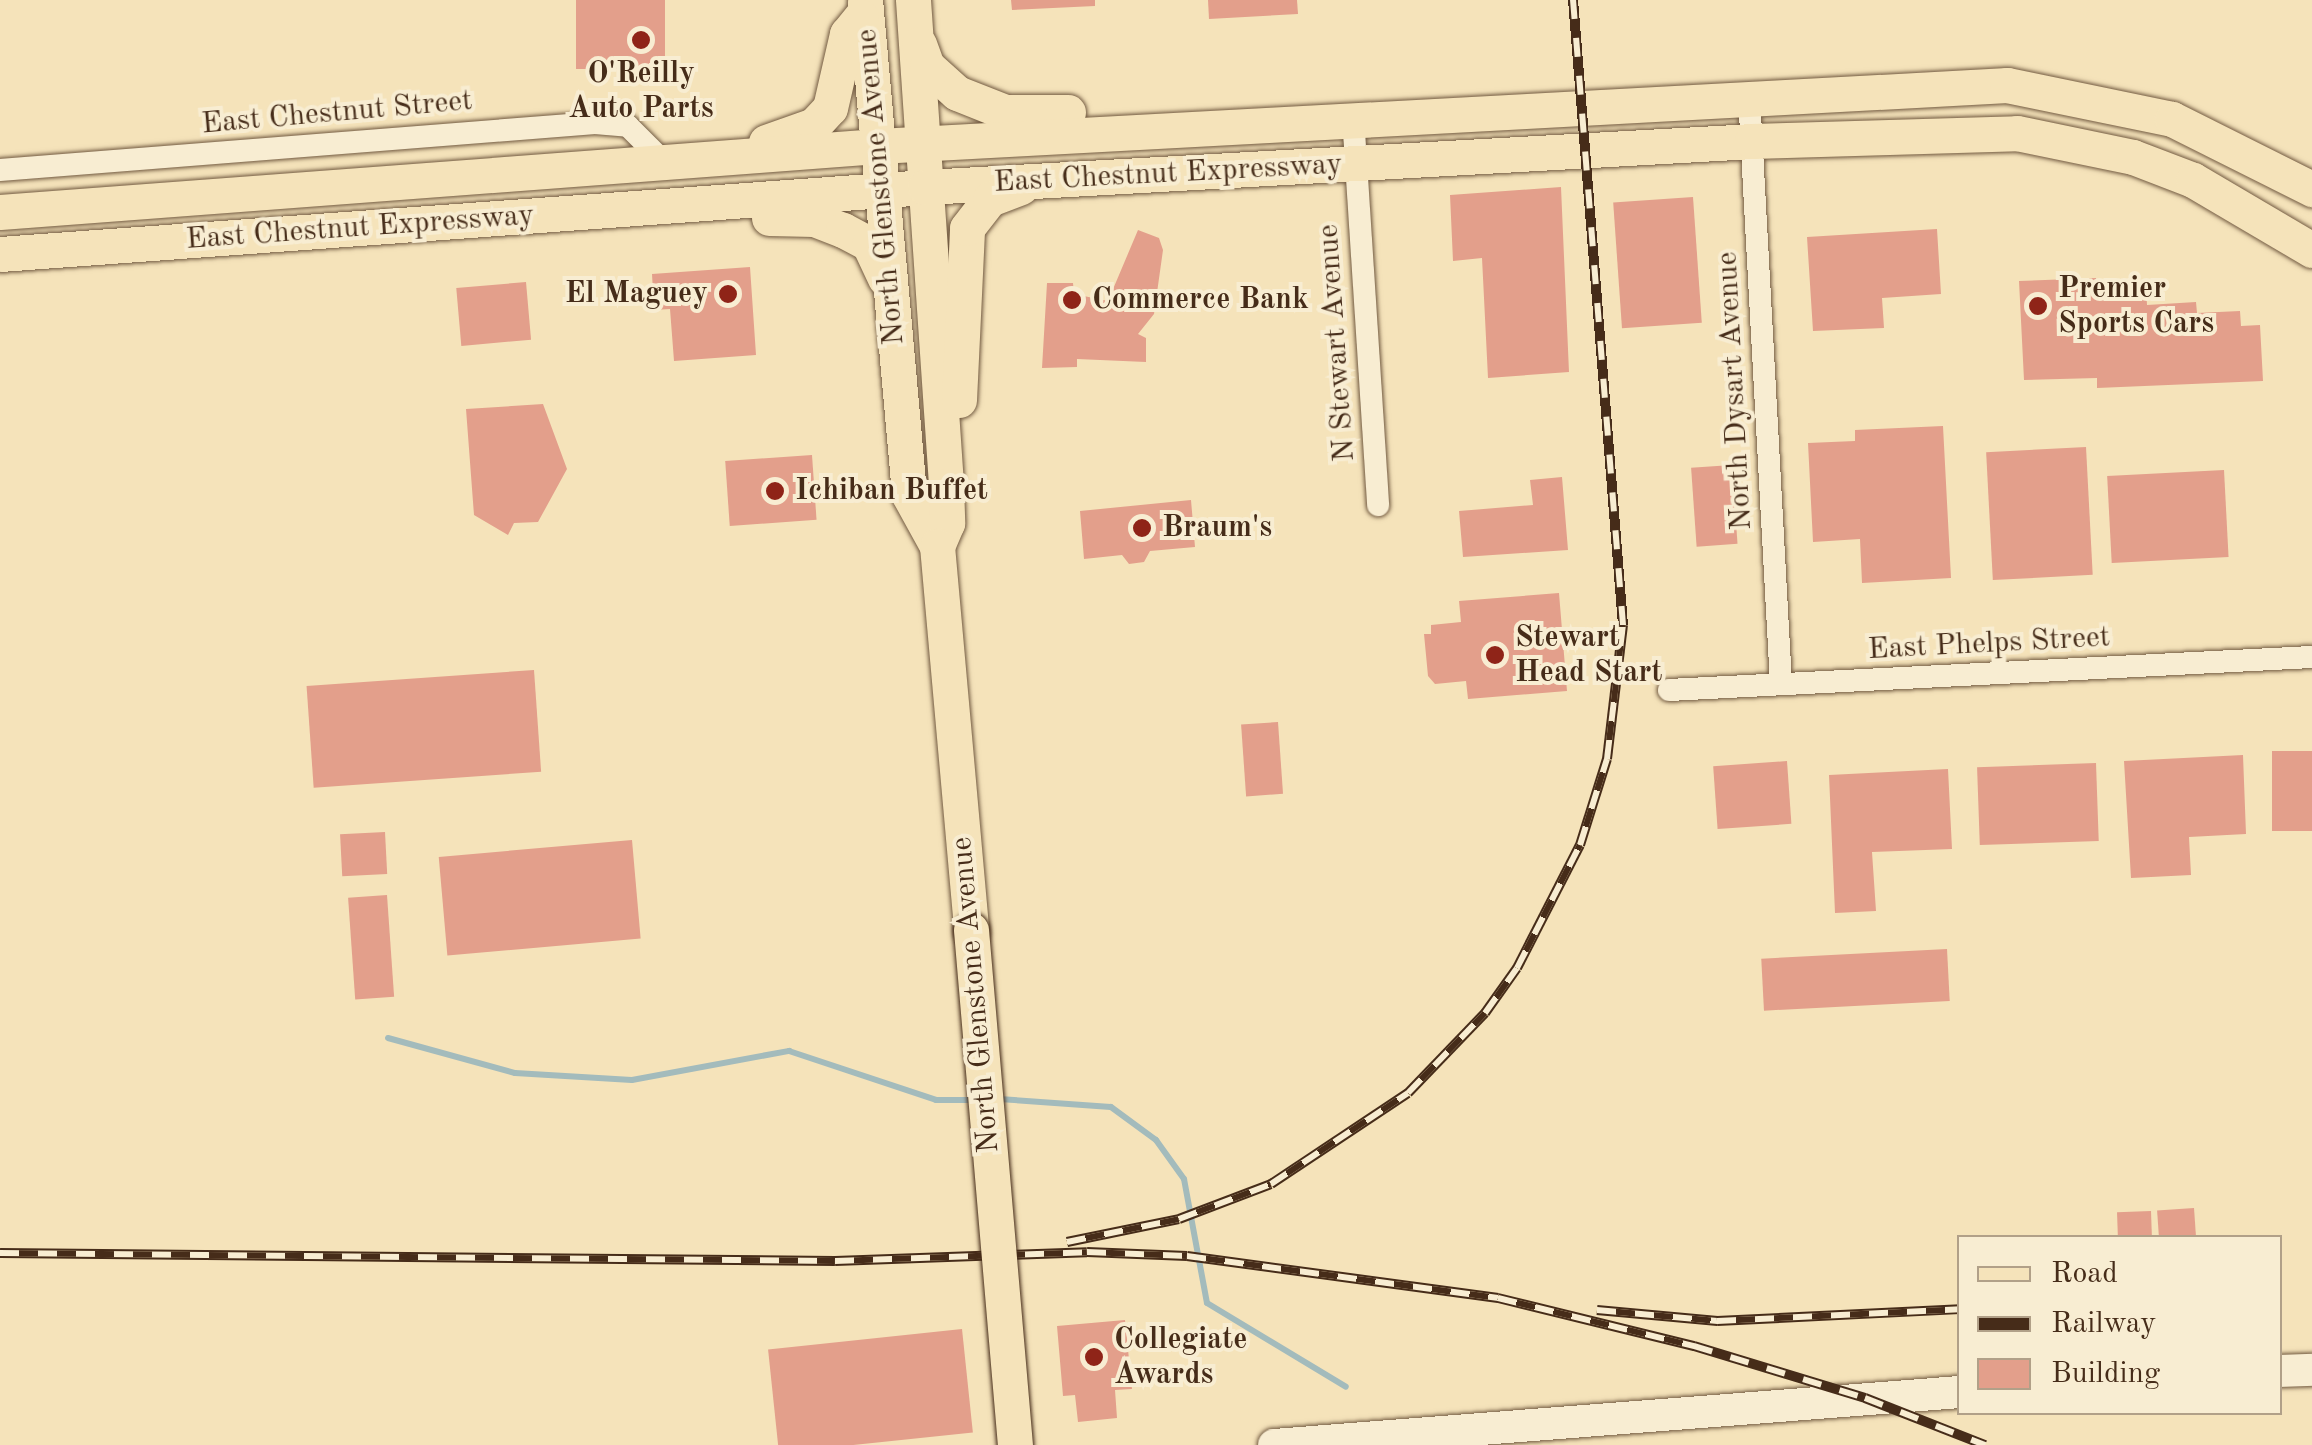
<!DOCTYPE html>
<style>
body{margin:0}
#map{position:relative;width:2312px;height:1445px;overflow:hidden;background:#f5e3ba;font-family:"Old Standard TT",serif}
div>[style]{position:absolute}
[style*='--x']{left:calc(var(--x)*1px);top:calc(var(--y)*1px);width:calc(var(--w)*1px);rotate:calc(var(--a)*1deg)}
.stream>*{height:6px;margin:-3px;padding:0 3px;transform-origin:3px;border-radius:3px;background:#a3bbbc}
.building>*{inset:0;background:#e39f8b;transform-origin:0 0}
.roads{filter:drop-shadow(0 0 2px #725a41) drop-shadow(0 0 2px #725a41)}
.street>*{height:22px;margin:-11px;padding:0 11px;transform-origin:11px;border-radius:11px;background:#f8edd2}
.secondary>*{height:32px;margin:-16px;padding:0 16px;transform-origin:16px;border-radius:16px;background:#f8edd2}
.primary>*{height:35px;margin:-17.5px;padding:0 17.5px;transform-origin:17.5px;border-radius:17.5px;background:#f5e3ba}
.rail>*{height:10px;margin-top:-5px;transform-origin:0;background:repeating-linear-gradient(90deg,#f8edd2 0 19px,#462c19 0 38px);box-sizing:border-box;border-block:2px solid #462c19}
.bridges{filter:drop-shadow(0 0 2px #462c19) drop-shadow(0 0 2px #462c19)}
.primary-bridge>*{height:35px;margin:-17.5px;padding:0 17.5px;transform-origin:17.5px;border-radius:17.5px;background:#f5e3ba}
.dots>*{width:28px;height:28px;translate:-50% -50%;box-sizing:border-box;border:5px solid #f8edd2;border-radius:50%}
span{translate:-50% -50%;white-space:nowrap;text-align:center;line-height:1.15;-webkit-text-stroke:8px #f8edd2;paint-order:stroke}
.poi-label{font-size:30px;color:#462c19;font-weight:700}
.left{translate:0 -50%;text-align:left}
.right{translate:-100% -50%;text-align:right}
.street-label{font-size:30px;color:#462c19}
.legend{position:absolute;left:1957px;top:1235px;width:325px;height:180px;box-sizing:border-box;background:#f8edd2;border:2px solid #b1a088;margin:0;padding:12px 18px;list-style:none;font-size:30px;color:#462c19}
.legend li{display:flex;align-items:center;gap:20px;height:50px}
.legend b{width:50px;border:2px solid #b1a088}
</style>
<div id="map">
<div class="stream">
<div style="--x:388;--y:1038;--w:132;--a:15.4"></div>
<div style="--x:515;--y:1073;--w:117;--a:3.4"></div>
<div style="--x:632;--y:1080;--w:160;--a:-10.5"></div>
<div style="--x:789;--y:1051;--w:155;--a:18.4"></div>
<div style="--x:936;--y:1100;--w:40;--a:0"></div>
<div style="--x:999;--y:1099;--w:112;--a:4.1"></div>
<div style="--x:1111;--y:1107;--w:56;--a:36.3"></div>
<div style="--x:1156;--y:1140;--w:48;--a:54.3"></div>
<div style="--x:1184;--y:1179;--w:126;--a:79.5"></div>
<div style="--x:1207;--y:1303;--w:162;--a:31.1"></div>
</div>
<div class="building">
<div style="left:576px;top:0;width:89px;height:69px"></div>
<div style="clip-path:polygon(1011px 0,1095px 0,1095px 6px,1012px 10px)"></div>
<div style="clip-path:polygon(1208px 0,1297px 0,1298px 14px,1209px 19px)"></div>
<div style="clip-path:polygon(1561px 187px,1569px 372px,1488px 378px,1482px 258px,1453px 261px,1450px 195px)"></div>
<div style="left:1693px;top:197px;width:126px;height:80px;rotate:86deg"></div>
<div style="clip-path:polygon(1937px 229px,1941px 294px,1882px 298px,1884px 328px,1813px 331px,1807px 237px)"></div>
<div style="clip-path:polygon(1138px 230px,1159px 238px,1163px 250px,1154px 314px,1138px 334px,1146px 338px,1146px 362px,1077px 359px,1077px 367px,1042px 368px,1047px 283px,1073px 283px,1074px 294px,1108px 301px)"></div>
<div style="clip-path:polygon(750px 267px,756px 355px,674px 361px,670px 309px,654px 310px,652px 274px)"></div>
<div style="clip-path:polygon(2096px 278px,2097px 288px,2146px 285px,2147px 305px,2196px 302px,2197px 313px,2240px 311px,2241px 326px,2260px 325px,2263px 381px,2097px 388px,2097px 378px,2024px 380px,2019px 281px)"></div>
<div style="left:526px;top:282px;width:58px;height:70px;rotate:85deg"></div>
<div style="clip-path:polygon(543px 404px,567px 469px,538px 522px,514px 523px,508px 535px,474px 515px,466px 409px)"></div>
<div style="clip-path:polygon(1943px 426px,1951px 578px,1862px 583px,1860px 539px,1813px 542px,1808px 443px,1855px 441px,1855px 430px)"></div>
<div style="left:2086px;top:447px;width:128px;height:100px;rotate:87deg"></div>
<div style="left:812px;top:455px;width:65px;height:87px;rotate:86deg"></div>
<div style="left:1732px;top:465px;width:79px;height:41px;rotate:86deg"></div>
<div style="left:2224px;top:470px;width:87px;height:117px;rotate:87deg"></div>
<div style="clip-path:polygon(1562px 477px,1568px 550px,1463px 557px,1459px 511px,1533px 505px,1530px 480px)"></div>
<div style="clip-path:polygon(1191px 500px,1195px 547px,1150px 551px,1144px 562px,1129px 564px,1122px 555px,1084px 559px,1080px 511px)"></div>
<div style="clip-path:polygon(1559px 593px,1567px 691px,1468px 699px,1466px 681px,1435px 684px,1428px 676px,1424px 634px,1431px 634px,1431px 625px,1461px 622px,1459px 601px)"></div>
<div style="left:534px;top:670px;width:102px;height:228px;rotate:86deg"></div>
<div style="left:1278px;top:722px;width:72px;height:37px;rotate:86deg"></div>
<div style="left:2312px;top:751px;width:80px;height:40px;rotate:90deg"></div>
<div style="clip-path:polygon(2243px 755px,2246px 834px,2189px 837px,2191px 875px,2131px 878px,2124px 761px)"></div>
<div style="left:1787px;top:761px;width:63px;height:74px;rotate:86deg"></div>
<div style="left:2096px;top:763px;width:78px;height:119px;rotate:88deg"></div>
<div style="clip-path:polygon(1948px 769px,1952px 849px,1872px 852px,1876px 911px,1835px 913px,1829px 775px)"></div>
<div style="left:385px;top:832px;width:42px;height:45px;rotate:87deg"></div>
<div style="left:632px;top:840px;width:99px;height:194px;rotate:85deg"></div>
<div style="left:387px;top:895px;width:102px;height:39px;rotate:86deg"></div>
<div style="left:1947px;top:949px;width:52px;height:186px;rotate:87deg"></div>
<div style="left:2194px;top:1208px;width:30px;height:37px;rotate:86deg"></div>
<div style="left:2151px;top:1211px;width:27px;height:34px;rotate:88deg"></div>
<div style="clip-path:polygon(1125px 1320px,1132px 1389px,1115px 1390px,1117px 1418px,1078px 1422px,1075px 1395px,1063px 1396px,1057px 1326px)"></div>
<div style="left:962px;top:1329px;width:104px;height:195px;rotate:84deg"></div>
</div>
<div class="roads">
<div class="street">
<div style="--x:1749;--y:95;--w:590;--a:86.89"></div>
<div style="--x:1353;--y:116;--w:390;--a:86.3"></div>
<div style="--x:0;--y:170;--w:597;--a:-4.52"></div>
<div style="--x:595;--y:123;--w:33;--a:5"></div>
<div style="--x:628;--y:126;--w:51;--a:45"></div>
<div style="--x:1669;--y:690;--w:644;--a:-2.94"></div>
</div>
<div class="secondary">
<div style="--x:2280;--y:1371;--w:32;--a:-2"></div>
<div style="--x:1274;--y:1445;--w:688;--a:-4.42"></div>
</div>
<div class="primary">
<div style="--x:865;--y:0;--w:497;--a:84.9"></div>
<div style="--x:909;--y:495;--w:58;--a:61.2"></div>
<div style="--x:913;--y:0;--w:487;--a:86.1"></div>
<div style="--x:946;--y:486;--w:37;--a:88"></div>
<div style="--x:947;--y:523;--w:25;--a:113"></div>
<div style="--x:937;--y:546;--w:386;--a:84.9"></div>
<div style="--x:919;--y:44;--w:23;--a:70"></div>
<div style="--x:927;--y:66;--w:40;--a:42"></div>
<div style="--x:957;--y:93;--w:52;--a:21.6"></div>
<div style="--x:1005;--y:112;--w:63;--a:0"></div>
<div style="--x:766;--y:142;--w:51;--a:-19.5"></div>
<div style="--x:814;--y:125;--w:23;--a:-47"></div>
<div style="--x:830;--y:108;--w:76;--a:-77.1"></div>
<div style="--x:847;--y:34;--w:22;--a:-51"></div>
<div style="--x:0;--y:212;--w:880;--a:-4.3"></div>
<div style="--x:878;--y:146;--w:1131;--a:-3.09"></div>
<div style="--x:2007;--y:85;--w:168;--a:11.6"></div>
<div style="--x:2172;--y:119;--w:157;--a:26.6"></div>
<div style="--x:769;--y:218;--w:45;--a:1.3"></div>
<div style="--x:814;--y:219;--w:31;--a:21"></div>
<div style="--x:843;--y:230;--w:30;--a:28"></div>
<div style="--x:869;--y:244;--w:38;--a:65"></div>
<div style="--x:0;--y:254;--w:927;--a:-4.14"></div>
<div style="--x:925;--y:187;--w:828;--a:-3.18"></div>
<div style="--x:1752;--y:141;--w:265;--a:-1.7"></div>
<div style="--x:2017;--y:133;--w:118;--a:11.7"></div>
<div style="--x:2133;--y:157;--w:64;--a:21"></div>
<div style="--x:2193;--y:180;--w:138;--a:30.5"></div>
<div style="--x:959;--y:400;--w:172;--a:-87.3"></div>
<div style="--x:967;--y:228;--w:37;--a:-52"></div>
<div style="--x:990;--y:199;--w:33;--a:-21"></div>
</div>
</div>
<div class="rail">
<div style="--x:1067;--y:1242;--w:114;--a:-11.6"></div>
<div style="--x:1179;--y:1219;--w:98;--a:-20.8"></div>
<div style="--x:1271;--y:1184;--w:164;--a:-33.6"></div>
<div style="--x:1408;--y:1093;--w:111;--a:-46.1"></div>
<div style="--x:1485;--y:1013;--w:55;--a:-54.6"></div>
<div style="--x:1517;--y:968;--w:138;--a:-62.9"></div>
<div style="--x:1580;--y:845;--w:90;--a:-72.6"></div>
<div style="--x:1607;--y:759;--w:135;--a:-83.2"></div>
<div style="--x:1623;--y:625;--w:627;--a:-94.57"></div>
<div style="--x:0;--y:1253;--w:835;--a:0.55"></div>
<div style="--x:835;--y:1261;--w:252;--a:-2"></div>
<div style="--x:1087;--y:1252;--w:100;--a:2.3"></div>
<div style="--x:1187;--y:1256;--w:314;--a:7.7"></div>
<div style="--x:1498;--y:1298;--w:202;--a:13.8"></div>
<div style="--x:1694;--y:1346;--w:179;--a:16.9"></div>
<div style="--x:1865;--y:1398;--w:129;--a:21.4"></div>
<div style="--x:1597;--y:1310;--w:121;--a:5.2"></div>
<div style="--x:1717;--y:1321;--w:243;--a:-2.8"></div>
</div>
<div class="bridges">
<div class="primary-bridge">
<div style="--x:971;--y:930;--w:517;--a:85.12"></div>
</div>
</div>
<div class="dots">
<div style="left:641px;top:40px;background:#8f2418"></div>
<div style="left:728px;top:294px;background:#8f2418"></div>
<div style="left:1072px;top:300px;background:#8f2418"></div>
<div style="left:2038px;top:306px;background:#8f2418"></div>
<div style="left:775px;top:491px;background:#8f2418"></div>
<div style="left:1142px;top:528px;background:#8f2418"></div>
<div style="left:1495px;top:655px;background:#8f2418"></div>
<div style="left:1094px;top:1357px;background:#8f2418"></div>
</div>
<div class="poi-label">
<span style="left:641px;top:91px">O'Reilly<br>Auto Parts</span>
<span class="left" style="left:2058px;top:306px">Premier<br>Sports Cars</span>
<span class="right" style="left:708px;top:294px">El Maguey</span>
<span class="left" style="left:1092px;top:300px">Commerce Bank</span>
<span class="left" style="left:795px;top:491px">Ichiban Buffet</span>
<span class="left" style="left:1162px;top:528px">Braum's</span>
<span class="left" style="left:1515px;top:655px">Stewart<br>Head Start</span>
<span class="left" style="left:1114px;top:1357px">Collegiate<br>Awards</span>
</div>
<div class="street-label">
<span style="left:337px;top:113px;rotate:-5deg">East Chestnut Street</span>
<span style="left:1168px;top:174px;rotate:-3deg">East Chestnut Expressway</span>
<span style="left:881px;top:187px;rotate:-95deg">North Glenstone Avenue</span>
<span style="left:360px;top:228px;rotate:-4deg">East Chestnut Expressway</span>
<span style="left:1337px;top:343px;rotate:-94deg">N Stewart Avenue</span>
<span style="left:1735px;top:391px;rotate:-93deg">North Dysart Avenue</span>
<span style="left:1989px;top:644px;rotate:-3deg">East Phelps Street</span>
<span style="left:976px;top:995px;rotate:-95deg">North Glenstone Avenue</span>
</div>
<ul class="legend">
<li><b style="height:12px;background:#f5e3ba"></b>Road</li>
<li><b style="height:12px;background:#462c19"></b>Railway</li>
<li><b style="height:28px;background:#e39f8b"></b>Building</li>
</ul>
</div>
